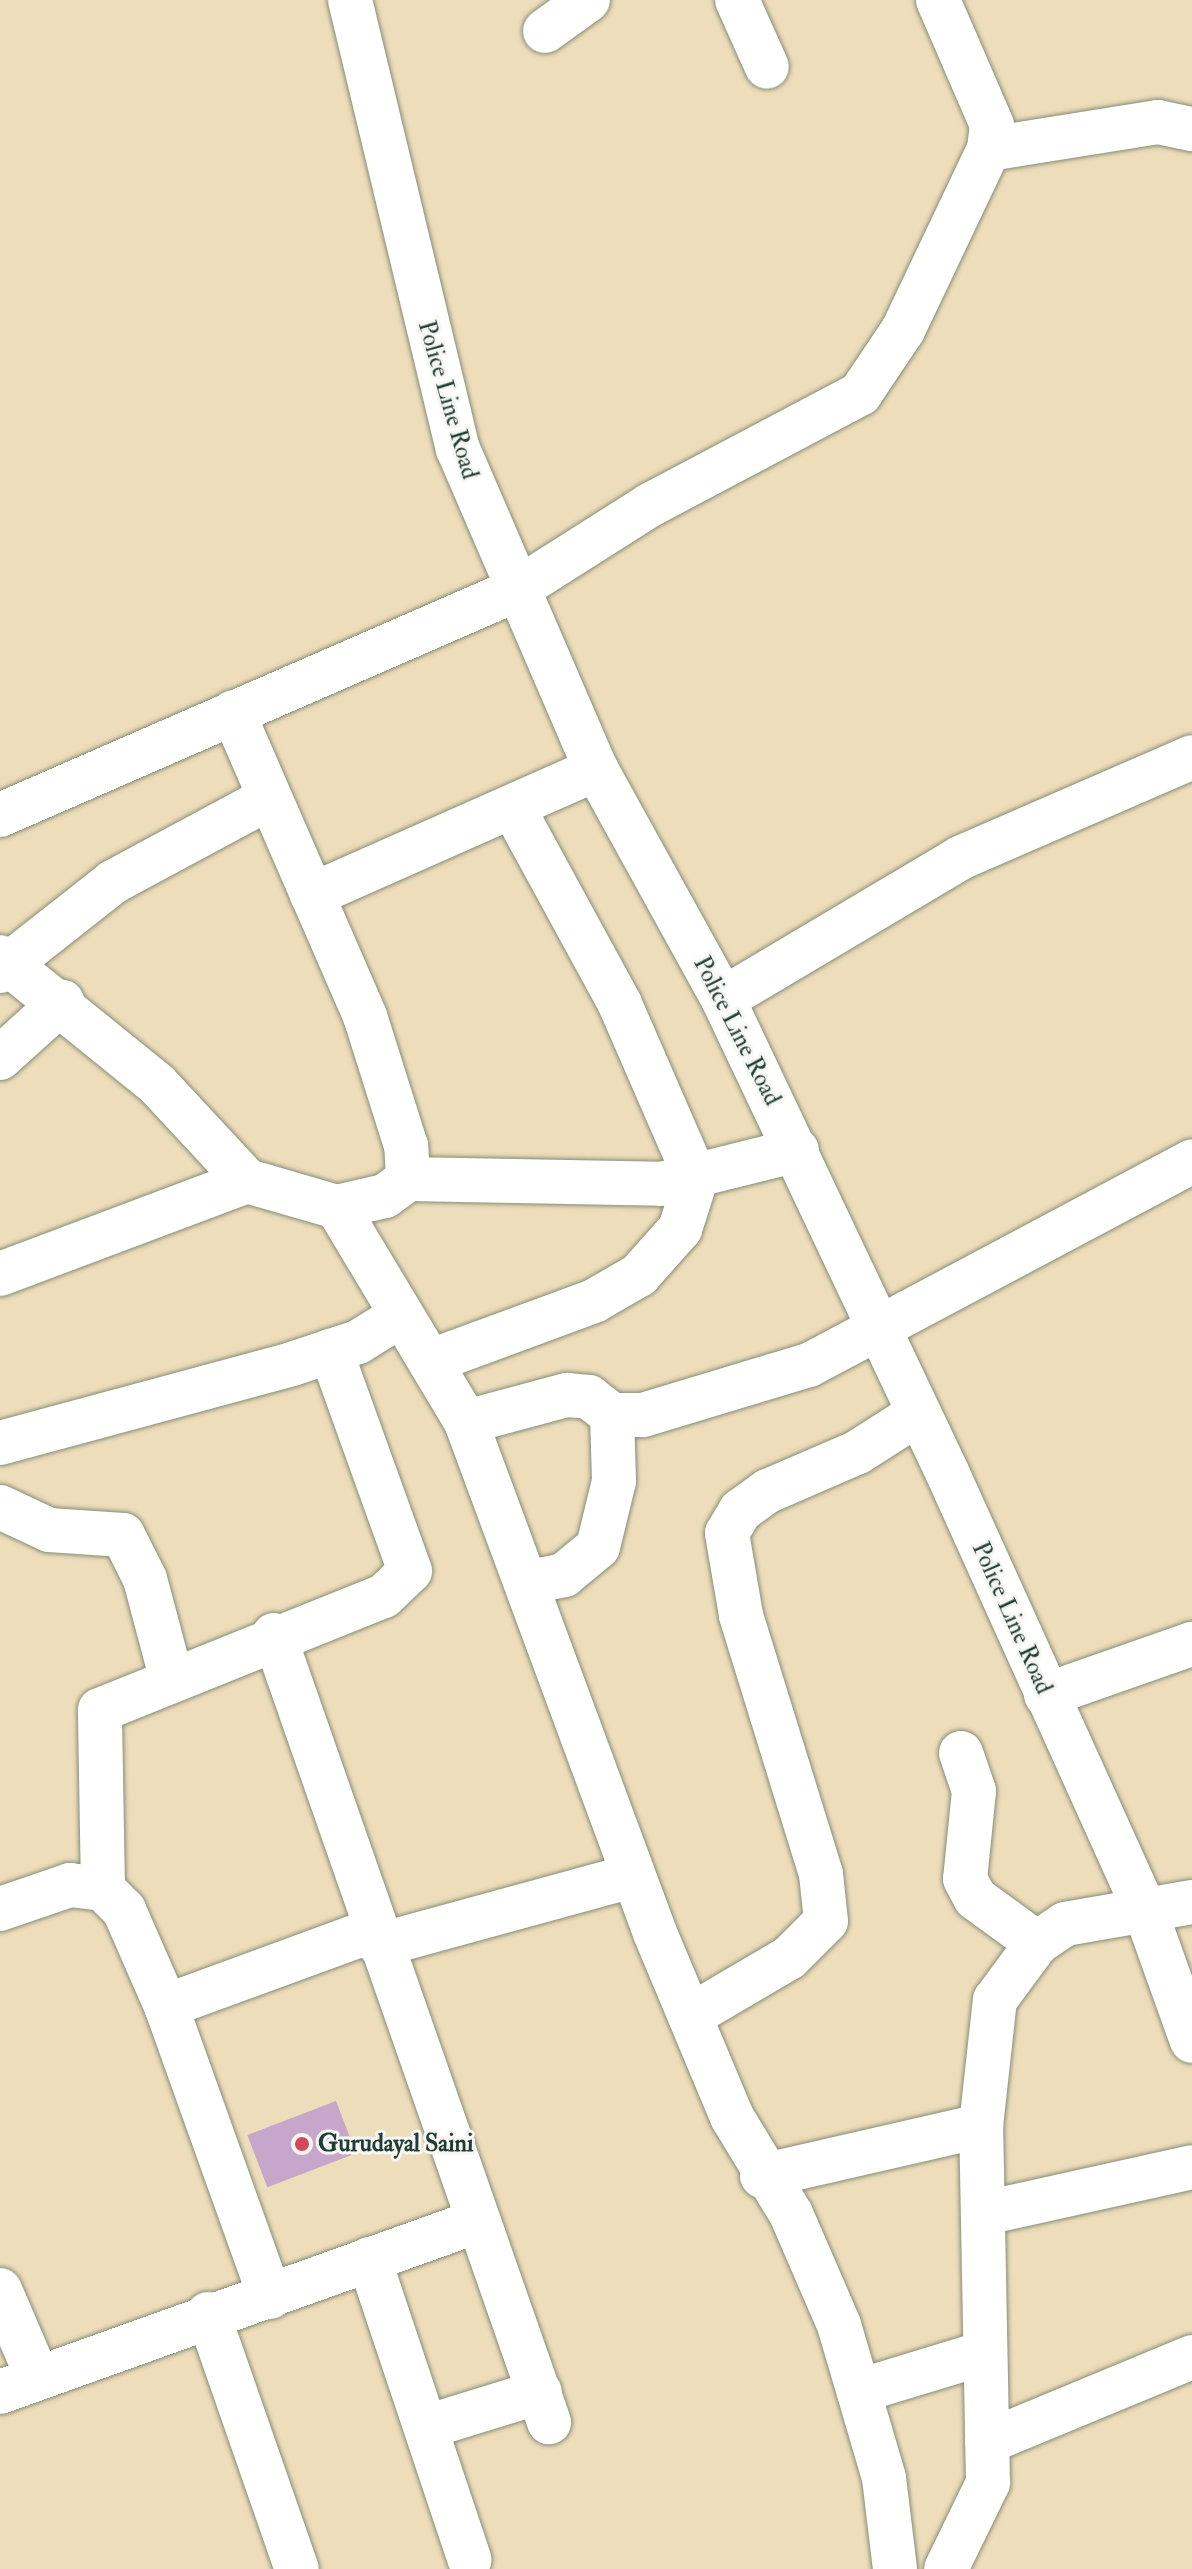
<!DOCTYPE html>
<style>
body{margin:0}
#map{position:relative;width:1192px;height:2569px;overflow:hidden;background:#edddba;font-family:"IM FELL Double Pica",serif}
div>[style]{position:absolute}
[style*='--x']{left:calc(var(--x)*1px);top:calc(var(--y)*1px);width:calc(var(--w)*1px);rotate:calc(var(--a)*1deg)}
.building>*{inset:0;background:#c6a6ca;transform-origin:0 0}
.roads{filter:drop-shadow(0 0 2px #868d77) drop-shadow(0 0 2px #868d77)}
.street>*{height:44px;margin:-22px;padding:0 22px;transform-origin:22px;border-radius:22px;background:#fff}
.dots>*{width:22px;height:22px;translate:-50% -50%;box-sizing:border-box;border:4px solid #f6f6f2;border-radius:50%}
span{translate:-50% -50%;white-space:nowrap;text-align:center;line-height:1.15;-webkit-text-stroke:6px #f6f6f2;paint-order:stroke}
.street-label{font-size:24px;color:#1f3d34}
.poi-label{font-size:24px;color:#1f3d34;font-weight:700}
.left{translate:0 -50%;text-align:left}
</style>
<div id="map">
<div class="building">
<div style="left:336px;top:2101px;width:56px;height:95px;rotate:69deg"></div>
</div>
<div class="roads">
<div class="street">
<div style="--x:350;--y:0;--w:462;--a:76.5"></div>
<div style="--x:458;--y:449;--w:348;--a:66.7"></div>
<div style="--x:596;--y:769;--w:263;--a:61.1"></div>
<div style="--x:723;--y:999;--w:523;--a:64.66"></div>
<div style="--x:947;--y:1472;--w:481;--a:65.7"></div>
<div style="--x:1145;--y:1910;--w:139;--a:70.3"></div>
<div style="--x:737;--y:0;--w:73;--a:65.9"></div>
<div style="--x:545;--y:31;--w:53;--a:-35.8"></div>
<div style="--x:989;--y:149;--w:171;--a:-9.1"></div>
<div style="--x:1158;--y:122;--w:35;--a:12"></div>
<div style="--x:0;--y:815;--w:563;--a:-23.56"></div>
<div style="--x:516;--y:590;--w:159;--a:-32.4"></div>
<div style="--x:650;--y:505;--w:238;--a:-27.9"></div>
<div style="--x:860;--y:394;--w:77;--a:-56.1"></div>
<div style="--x:903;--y:330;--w:200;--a:-64.6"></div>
<div style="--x:989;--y:149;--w:24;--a:-83"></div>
<div style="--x:992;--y:125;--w:136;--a:-113.4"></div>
<div style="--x:312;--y:895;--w:311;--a:-23.9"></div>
<div style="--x:0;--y:957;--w:202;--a:39"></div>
<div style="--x:157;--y:1084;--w:132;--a:47.1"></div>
<div style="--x:247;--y:1181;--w:94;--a:16.1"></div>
<div style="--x:337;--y:1207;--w:49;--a:-12.9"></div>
<div style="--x:385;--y:1196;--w:29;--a:-36"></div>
<div style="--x:408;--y:1179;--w:33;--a:-93"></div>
<div style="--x:406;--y:1146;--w:136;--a:-107.5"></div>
<div style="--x:365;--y:1016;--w:331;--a:-113.5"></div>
<div style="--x:0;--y:971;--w:144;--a:-38.2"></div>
<div style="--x:113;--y:882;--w:173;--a:-28.3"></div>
<div style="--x:723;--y:999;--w:276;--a:-30.7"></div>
<div style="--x:960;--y:858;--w:253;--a:-23.5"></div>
<div style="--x:0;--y:1058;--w:84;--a:-42.1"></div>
<div style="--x:408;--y:1179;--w:253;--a:1.1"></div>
<div style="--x:661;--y:1184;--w:140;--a:-14"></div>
<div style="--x:337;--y:1207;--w:251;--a:59"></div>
<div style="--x:466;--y:1422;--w:545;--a:69.7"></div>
<div style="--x:655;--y:1933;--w:199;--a:67.3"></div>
<div style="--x:732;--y:2117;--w:114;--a:58.7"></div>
<div style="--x:791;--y:2214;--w:121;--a:66.6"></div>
<div style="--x:839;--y:2325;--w:159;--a:73.6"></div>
<div style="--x:884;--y:2478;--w:92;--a:83.1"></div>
<div style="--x:0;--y:1274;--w:264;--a:-20.6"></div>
<div style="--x:434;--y:1360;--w:171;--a:-20.2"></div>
<div style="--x:594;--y:1301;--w:52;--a:-30"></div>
<div style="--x:639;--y:1275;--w:62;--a:-48.3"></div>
<div style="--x:680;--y:1229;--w:52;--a:-72.3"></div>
<div style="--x:696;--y:1179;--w:191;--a:-113.5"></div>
<div style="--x:620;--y:1004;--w:223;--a:-118.6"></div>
<div style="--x:466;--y:1422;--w:105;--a:-15"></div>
<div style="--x:567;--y:1395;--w:22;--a:5"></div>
<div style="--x:589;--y:1397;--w:29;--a:38"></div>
<div style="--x:612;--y:1415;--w:31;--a:0"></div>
<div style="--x:643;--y:1415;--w:173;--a:-16.8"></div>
<div style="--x:809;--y:1365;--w:434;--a:-28"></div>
<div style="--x:0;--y:1443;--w:302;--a:-15.1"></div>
<div style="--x:292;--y:1364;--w:70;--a:-18.4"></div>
<div style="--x:358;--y:1342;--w:49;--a:-31.8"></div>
<div style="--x:0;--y:1507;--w:54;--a:25.1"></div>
<div style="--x:49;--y:1530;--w:74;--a:3.9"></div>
<div style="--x:123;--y:1535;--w:49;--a:63.4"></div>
<div style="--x:145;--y:1579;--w:101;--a:75.1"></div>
<div style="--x:529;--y:1582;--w:36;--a:-11"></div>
<div style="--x:564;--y:1575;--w:44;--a:-39.5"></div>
<div style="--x:598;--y:1547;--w:68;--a:-76.4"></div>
<div style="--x:614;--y:1481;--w:66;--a:-91.7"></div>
<div style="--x:274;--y:1635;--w:834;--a:70.74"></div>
<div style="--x:1046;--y:1695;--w:155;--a:-19.3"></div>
<div style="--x:961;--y:1753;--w:40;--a:71.1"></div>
<div style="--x:974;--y:1791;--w:88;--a:95.8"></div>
<div style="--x:965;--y:1879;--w:21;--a:62"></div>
<div style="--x:975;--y:1898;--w:77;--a:36"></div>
<div style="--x:103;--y:1889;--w:179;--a:-91"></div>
<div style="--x:100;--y:1710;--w:306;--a:-21.9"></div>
<div style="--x:384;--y:1596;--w:36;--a:-44"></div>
<div style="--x:410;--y:1571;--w:234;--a:-109.8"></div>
<div style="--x:0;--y:1909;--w:74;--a:-18.9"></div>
<div style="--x:70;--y:1885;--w:33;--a:7"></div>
<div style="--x:103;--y:1889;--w:30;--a:45"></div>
<div style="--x:124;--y:1910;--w:105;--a:66.4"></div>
<div style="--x:166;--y:2006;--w:309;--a:70.3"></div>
<div style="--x:380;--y:1945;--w:261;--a:-15.3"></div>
<div style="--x:166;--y:2006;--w:221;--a:-20.1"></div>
<div style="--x:690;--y:2016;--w:115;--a:-30.4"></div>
<div style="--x:789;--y:1958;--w:52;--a:-45"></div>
<div style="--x:826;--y:1921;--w:47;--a:-96.1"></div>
<div style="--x:821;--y:1874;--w:271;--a:-107.2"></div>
<div style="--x:741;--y:1615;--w:83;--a:-99.7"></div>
<div style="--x:727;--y:1533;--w:26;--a:-59"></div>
<div style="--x:740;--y:1511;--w:34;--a:-36"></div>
<div style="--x:768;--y:1491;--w:98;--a:-23.4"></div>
<div style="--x:858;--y:1452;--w:72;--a:-32.6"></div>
<div style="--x:762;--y:2176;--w:225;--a:-12.9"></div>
<div style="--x:985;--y:2213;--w:212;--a:-12.5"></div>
<div style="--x:369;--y:2259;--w:317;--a:71.5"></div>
<div style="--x:0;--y:2290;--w:91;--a:66.8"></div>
<div style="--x:208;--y:2314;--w:270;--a:70.8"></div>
<div style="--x:859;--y:2391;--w:131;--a:-16.9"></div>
<div style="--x:0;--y:2392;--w:505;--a:-19.69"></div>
<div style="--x:426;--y:2427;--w:119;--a:-17.1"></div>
<div style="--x:987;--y:2442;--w:222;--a:-22.5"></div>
<div style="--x:946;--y:2569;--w:96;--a:-64"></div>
<div style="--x:988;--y:2483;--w:357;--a:-91.1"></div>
<div style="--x:981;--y:2126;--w:127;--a:-83.7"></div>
<div style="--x:995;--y:2000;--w:71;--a:-53.6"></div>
<div style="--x:1037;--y:1943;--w:34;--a:-34"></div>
<div style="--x:1065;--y:1924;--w:129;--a:-9.8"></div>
</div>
</div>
<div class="dots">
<div style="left:302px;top:2144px;background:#d1495b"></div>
</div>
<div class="street-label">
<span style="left:448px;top:400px;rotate:74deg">Police Line Road</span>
<span style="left:737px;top:1031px;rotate:63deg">Police Line Road</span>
<span style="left:1012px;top:1618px;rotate:66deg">Police Line Road</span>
</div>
<div class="poi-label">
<span class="left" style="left:318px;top:2144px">Gurudayal Saini</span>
</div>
</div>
